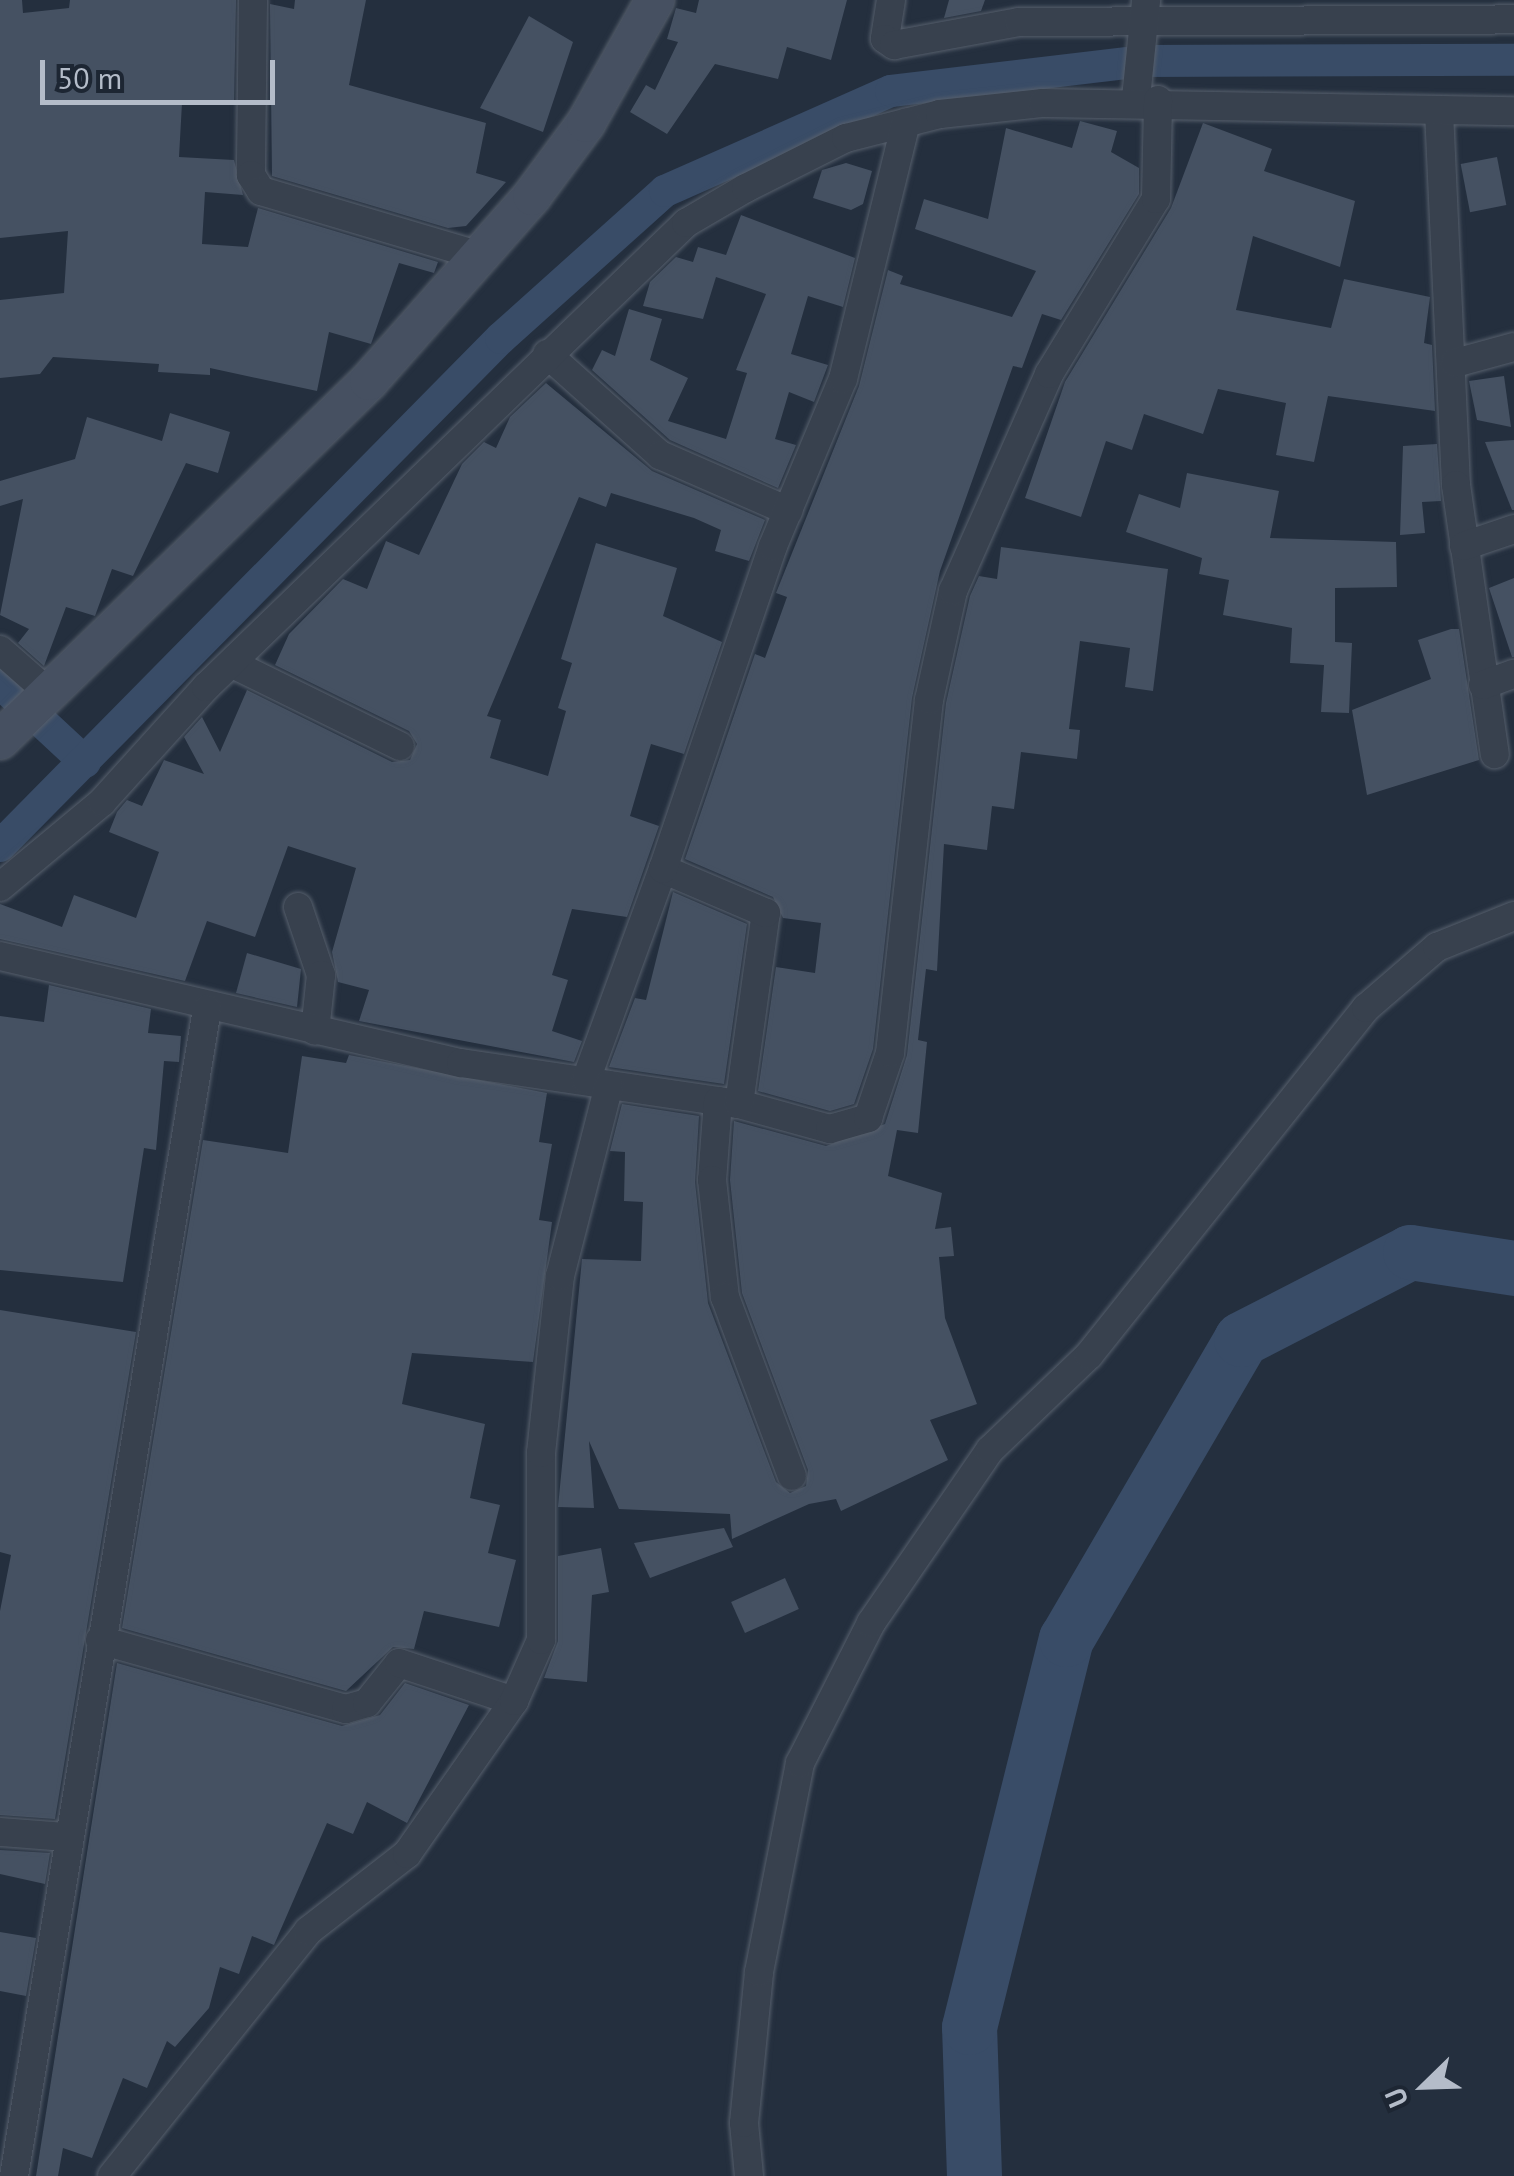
<!DOCTYPE html>
<style>
body{margin:0}
#map{position:relative;width:1514px;height:2176px;overflow:hidden;background:#242f3e;font-family:"PT Sans",sans-serif}
div>[style]{position:absolute}
[style*='--x']{left:calc(var(--x)*1px);top:calc(var(--y)*1px);width:calc(var(--w)*1px);rotate:calc(var(--a)*1deg)}
.canal>*{height:32px;margin:-16px;padding:0 16px;transform-origin:16px;border-radius:16px;background:#394c67}
.river>*{height:55px;margin:-27.5px;padding:0 27.5px;transform-origin:27.5px;border-radius:27.5px;background:#394c67}
.building>*{inset:0;background:#455162;transform-origin:0 0}
.roads{filter:drop-shadow(0 0 2px #565f6c) drop-shadow(0 0 2px #565f6c)}
.street>*{height:28px;margin:-14px;padding:0 14px;transform-origin:14px;border-radius:14px;background:#38414e}
.secondary>*{height:38px;margin:-19px;padding:0 19px;transform-origin:19px;border-radius:19px;background:#465061}
span{translate:-50% -50%;white-space:nowrap;text-align:center;line-height:1.15;-webkit-text-stroke:8px #1d2633;paint-order:stroke}
.north{position:absolute;left:1374px;top:2036px;width:100px;height:100px;-webkit-text-stroke:8px #1d2633;paint-order:stroke;rotate:247deg;font-size:28px;font-weight:700;line-height:40px;text-align:center;color:#b4bcc9}
.north::after{content:'';display:block;margin:auto;width:35px;height:45px;background:#b4bcc9;clip-path:polygon(50% 0,100% 100%,50% 72%,0 100%)}
.scale{position:absolute;left:40px;top:60px;width:235px;height:45px;box-sizing:border-box;border:5px solid #b4bcc9;border-top:0;padding-left:12px;font-size:30px;line-height:35px;white-space:nowrap;color:#b4bcc9;-webkit-text-stroke:8px #1d2633;paint-order:stroke}
</style>
<div id="map">
<div class="canal">
<div style="--x:0;--y:683;--w:116;--a:42.9"></div>
<div style="--x:0;--y:846;--w:713;--a:-45.4"></div>
<div style="--x:501;--y:338;--w:220;--a:-41.9"></div>
<div style="--x:665;--y:191;--w:247;--a:-23.9"></div>
<div style="--x:891;--y:91;--w:253;--a:-6.8"></div>
<div style="--x:1142;--y:61;--w:372;--a:-0.2"></div>
</div>
<div class="river">
<div style="--x:974;--y:2176;--w:149;--a:-91.9"></div>
<div style="--x:969;--y:2027;--w:400;--a:-76"></div>
<div style="--x:1066;--y:1639;--w:347;--a:-59.7"></div>
<div style="--x:1241;--y:1339;--w:190;--a:-27.2"></div>
<div style="--x:1410;--y:1252;--w:105;--a:8.7"></div>
</div>
<div class="building">
<div style="clip-path:polygon(0 0,22px 0,23px 13px,69px 8px,70px 0,236px 0,234px 102px,182px 103px,179px 157px,234px 160px,243px 195px,205px 192px,202px 244px,248px 247px,258px 208px,438px 262px,434px 273px,399px 263px,371px 344px,329px 332px,317px 391px,210px 368px,210px 375px,158px 372px,159px 364px,53px 357px,40px 374px,0 378px,0 300px,64px 293px,68px 231px,0 238px)"></div>
<div style="clip-path:polygon(295px 0,366px 0,349px 85px,486px 123px,476px 173px,506px 182px,466px 226px,448px 228px,272px 176px,270px 4px,294px 9px)"></div>
<div style="clip-path:polygon(699px 0,847px 0,831px 60px,787px 47px,778px 79px,715px 64px,667px 134px,630px 112px,646px 85px,655px 90px,678px 42px,667px 39px,676px 8px,696px 13px)"></div>
<div style="clip-path:polygon(949px 0,985px 0,981px 11px,944px 18px)"></div>
<div style="clip-path:polygon(529px 16px,573px 42px,543px 132px,480px 108px)"></div>
<div style="clip-path:polygon(1080px 121px,1117px 131px,1111px 152px,1139px 168px,1139px 194px,1061px 320px,1042px 314px,1022px 368px,1013px 366px,940px 571px,912px 698px,873px 1049px,854px 1104px,830px 1111px,758px 1091px,776px 967px,815px 973px,821px 923px,783px 918px,773px 897px,685px 859px,755px 654px,765px 658px,787px 597px,776px 593px,859px 386px,888px 270px,903px 276px,900px 284px,1012px 317px,1036px 271px,915px 229px,924px 199px,988px 219px,1006px 128px,1072px 148px)"></div>
<div style="clip-path:polygon(1203px 123px,1272px 149px,1264px 171px,1355px 201px,1340px 267px,1253px 236px,1236px 310px,1331px 328px,1344px 279px,1430px 297px,1424px 343px,1432px 345px,1435px 411px,1328px 396px,1314px 462px,1276px 455px,1286px 403px,1218px 389px,1203px 434px,1144px 414px,1132px 450px,1106px 441px,1081px 517px,1025px 498px,1065px 382px,1171px 208px)"></div>
<div style="left:1497px;top:157px;width:49px;height:37px;rotate:79deg"></div>
<div style="clip-path:polygon(846px 163px,872px 171px,863px 204px,851px 210px,813px 198px,822px 170px)"></div>
<div style="clip-path:polygon(741px 215px,855px 258px,843px 307px,808px 296px,791px 354px,828px 365px,814px 402px,789px 392px,775px 439px,796px 445px,778px 488px,670px 440px,592px 370px,602px 350px,615px 356px,629px 309px,662px 319px,650px 360px,688px 378px,668px 421px,726px 439px,747px 373px,736px 370px,766px 294px,716px 277px,703px 319px,643px 306px,650px 282px,676px 257px,693px 262px,698px 247px,726px 255px)"></div>
<div style="clip-path:polygon(1504px 376px,1511px 427px,1477px 420px,1469px 381px)"></div>
<div style="clip-path:polygon(546px 383px,652px 471px,765px 520px,749px 561px,715px 551px,721px 530px,694px 518px,611px 493px,606px 507px,579px 497px,487px 716px,501px 720px,490px 758px,548px 776px,566px 711px,558px 708px,572px 663px,561px 659px,596px 543px,677px 568px,663px 616px,722px 642px,684px 754px,651px 744px,630px 816px,659px 826px,627px 917px,572px 909px,552px 975px,568px 980px,552px 1031px,582px 1041px,574px 1062px,359px 1021px,369px 990px,338px 982px,332px 952px,356px 868px,288px 846px,255px 937px,207px 921px,185px 981px,0 939px,0 904px,62px 927px,74px 895px,136px 918px,159px 852px,109px 832px,117px 812px,127px 800px,142px 806px,164px 760px,204px 774px,184px 737px,202px 717px,220px 752px,247px 690px,392px 762px,410px 760px,417px 744px,409px 731px,275px 665px,289px 634px,343px 579px,367px 589px,386px 541px,419px 555px,462px 464px,484px 442px,496px 448px,510px 417px)"></div>
<div style="clip-path:polygon(170px 413px,230px 432px,218px 473px,186px 463px,133px 576px,112px 569px,95px 616px,66px 607px,44px 666px,18px 643px,29px 629px,0 615px,23px 499px,0 506px,0 481px,75px 459px,87px 417px,162px 441px)"></div>
<div style="clip-path:polygon(1514px 440px,1514px 510px,1512px 510px,1485px 442px)"></div>
<div style="clip-path:polygon(1437px 444px,1441px 501px,1422px 502px,1425px 533px,1400px 535px,1403px 446px)"></div>
<div style="clip-path:polygon(1187px 473px,1279px 491px,1270px 538px,1396px 542px,1397px 587px,1335px 588px,1335px 642px,1352px 643px,1349px 713px,1321px 712px,1324px 665px,1290px 663px,1292px 628px,1223px 615px,1229px 580px,1199px 574px,1202px 558px,1126px 532px,1139px 494px,1180px 508px)"></div>
<div style="clip-path:polygon(1001px 547px,1168px 569px,1153px 691px,1125px 687px,1130px 648px,1080px 641px,1069px 729px,1080px 730px,1077px 759px,1021px 752px,1014px 809px,992px 806px,987px 850px,944px 844px,937px 971px,926px 969px,918px 1040px,927px 1042px,918px 1133px,897px 1130px,888px 1176px,942px 1193px,935px 1229px,951px 1227px,954px 1256px,939px 1257px,945px 1318px,977px 1404px,930px 1420px,948px 1460px,841px 1511px,836px 1499px,809px 1504px,732px 1539px,730px 1514px,619px 1509px,589px 1441px,594px 1508px,558px 1507px,582px 1259px,641px 1261px,643px 1202px,624px 1201px,625px 1152px,610px 1151px,622px 1104px,699px 1116px,695px 1182px,708px 1303px,776px 1482px,790px 1493px,806px 1486px,808px 1470px,742px 1293px,730px 1180px,734px 1121px,826px 1146px,885px 1124px,907px 1055px,946px 703px,970px 596px,979px 576px,997px 579px)"></div>
<div style="clip-path:polygon(1514px 578px,1514px 657px,1512px 657px,1489px 588px)"></div>
<div style="clip-path:polygon(1451px 629px,1459px 629px,1479px 760px,1367px 795px,1352px 710px,1431px 679px,1418px 640px)"></div>
<div style="clip-path:polygon(673px 892px,747px 924px,724px 1084px,609px 1067px,635px 998px,646px 1000px)"></div>
<div style="clip-path:polygon(247px 953px,301px 969px,297px 1007px,236px 993px)"></div>
<div style="clip-path:polygon(49px 985px,151px 1009px,148px 1033px,181px 1036px,179px 1062px,164px 1061px,156px 1150px,144px 1148px,123px 1282px,0 1270px,0 1016px,44px 1022px)"></div>
<div style="clip-path:polygon(349px 1055px,547px 1093px,539px 1142px,552px 1144px,539px 1220px,552px 1222px,533px 1362px,412px 1353px,402px 1404px,485px 1424px,470px 1498px,500px 1505px,488px 1553px,516px 1560px,499px 1627px,424px 1611px,414px 1649px,393px 1647px,346px 1691px,122px 1628px,203px 1140px,288px 1153px,302px 1056px,346px 1063px)"></div>
<div style="clip-path:polygon(0 1310px,136px 1332px,55px 1819px,0 1815px,0 1611px,11px 1555px,0 1552px)"></div>
<div style="clip-path:polygon(724px 1528px,733px 1547px,650px 1578px,634px 1543px)"></div>
<div style="clip-path:polygon(601px 1548px,609px 1592px,592px 1595px,587px 1682px,544px 1678px,558px 1641px,558px 1556px)"></div>
<div style="left:785px;top:1578px;width:34px;height:59px;rotate:66deg"></div>
<div style="clip-path:polygon(117px 1663px,342px 1726px,380px 1715px,405px 1683px,469px 1705px,407px 1823px,367px 1802px,353px 1834px,327px 1823px,274px 1945px,252px 1936px,239px 1974px,220px 1967px,209px 2008px,175px 2047px,167px 2041px,147px 2088px,123px 2078px,92px 2158px,63px 2148px,58px 2176px,36px 2176px)"></div>
<div style="clip-path:polygon(0 1850px,50px 1853px,45px 1884px,0 1874px)"></div>
<div style="clip-path:polygon(0 1932px,36px 1938px,26px 1996px,0 1991px)"></div>
</div>
<div class="roads">
<div class="street">
<div style="--x:253;--y:0;--w:175;--a:90.7"></div>
<div style="--x:251;--y:175;--w:19;--a:58"></div>
<div style="--x:261;--y:191;--w:228;--a:16.5"></div>
<div style="--x:891;--y:0;--w:39;--a:99"></div>
<div style="--x:885;--y:39;--w:11;--a:34"></div>
<div style="--x:894;--y:45;--w:127;--a:-10.4"></div>
<div style="--x:1019;--y:22;--w:495;--a:-0.3"></div>
<div style="--x:1136;--y:98;--w:98;--a:-84.1"></div>
<div style="--x:1439;--y:111;--w:374;--a:87.4"></div>
<div style="--x:1456;--y:485;--w:272;--a:81.8"></div>
<div style="--x:547;--y:354;--w:152;--a:41.8"></div>
<div style="--x:660;--y:455;--w:140;--a:23.6"></div>
<div style="--x:1455;--y:363;--w:61;--a:-15.2"></div>
<div style="--x:1464;--y:546;--w:53;--a:-18.8"></div>
<div style="--x:0;--y:650;--w:65;--a:41.3"></div>
<div style="--x:233;--y:664;--w:186;--a:26.2"></div>
<div style="--x:1483;--y:685;--w:33;--a:-20"></div>
<div style="--x:0;--y:887;--w:133;--a:-39.8"></div>
<div style="--x:102;--y:802;--w:155;--a:-47.9"></div>
<div style="--x:206;--y:687;--w:668;--a:-44.03"></div>
<div style="--x:686;--y:223;--w:69;--a:-30.3"></div>
<div style="--x:746;--y:188;--w:112;--a:-26.6"></div>
<div style="--x:846;--y:138;--w:97;--a:-14.3"></div>
<div style="--x:940;--y:114;--w:104;--a:-6.1"></div>
<div style="--x:1043;--y:103;--w:471;--a:1"></div>
<div style="--x:298;--y:907;--w:72;--a:71.3"></div>
<div style="--x:321;--y:975;--w:56;--a:96.1"></div>
<div style="--x:0;--y:956;--w:473;--a:13.1"></div>
<div style="--x:461;--y:1063;--w:281;--a:8.4"></div>
<div style="--x:739;--y:1104;--w:94;--a:15.4"></div>
<div style="--x:830;--y:1129;--w:40;--a:-16"></div>
<div style="--x:868;--y:1118;--w:69;--a:-71.3"></div>
<div style="--x:890;--y:1053;--w:355;--a:-83.7"></div>
<div style="--x:929;--y:700;--w:112;--a:-77.6"></div>
<div style="--x:953;--y:591;--w:237;--a:-66.1"></div>
<div style="--x:1049;--y:374;--w:205;--a:-58.6"></div>
<div style="--x:1156;--y:199;--w:99;--a:-88.8"></div>
<div style="--x:586;--y:1080;--w:225;--a:-70"></div>
<div style="--x:718;--y:1101;--w:79;--a:94.3"></div>
<div style="--x:712;--y:1180;--w:118;--a:83.7"></div>
<div style="--x:725;--y:1297;--w:191;--a:69.5"></div>
<div style="--x:739;--y:1104;--w:193;--a:-82"></div>
<div style="--x:766;--y:913;--w:112;--a:-156.9"></div>
<div style="--x:663;--y:869;--w:341;--a:-71.2"></div>
<div style="--x:773;--y:546;--w:181;--a:-67.3"></div>
<div style="--x:843;--y:379;--w:264;--a:-76.2"></div>
<div style="--x:100;--y:1640;--w:255;--a:15.7"></div>
<div style="--x:346;--y:1709;--w:22;--a:-16"></div>
<div style="--x:367;--y:1703;--w:51;--a:-51.3"></div>
<div style="--x:399;--y:1663;--w:121;--a:18.3"></div>
<div style="--x:0;--y:1832;--w:65;--a:4.4"></div>
<div style="--x:14;--y:2176;--w:1183;--a:-80.61"></div>
<div style="--x:112;--y:2176;--w:314;--a:-51.3"></div>
<div style="--x:308;--y:1931;--w:125;--a:-37.9"></div>
<div style="--x:407;--y:1854;--w:187;--a:-55"></div>
<div style="--x:514;--y:1701;--w:67;--a:-66.1"></div>
<div style="--x:541;--y:1640;--w:187;--a:-90"></div>
<div style="--x:541;--y:1453;--w:178;--a:-83.9"></div>
<div style="--x:560;--y:1276;--w:197;--a:-75.6"></div>
<div style="--x:749;--y:2176;--w:53;--a:-95.4"></div>
<div style="--x:744;--y:2123;--w:152;--a:-84.3"></div>
<div style="--x:759;--y:1972;--w:213;--a:-78.9"></div>
<div style="--x:800;--y:1763;--w:157;--a:-63.1"></div>
<div style="--x:871;--y:1623;--w:210;--a:-55.5"></div>
<div style="--x:990;--y:1450;--w:137;--a:-43.8"></div>
<div style="--x:1089;--y:1355;--w:444;--a:-51.4"></div>
<div style="--x:1366;--y:1008;--w:94;--a:-40.7"></div>
<div style="--x:1437;--y:947;--w:83;--a:-21.9"></div>
</div>
<div class="secondary">
<div style="--x:0;--y:740;--w:515;--a:-44.21"></div>
<div style="--x:369;--y:381;--w:247;--a:-48.6"></div>
<div style="--x:532;--y:196;--w:91;--a:-53.5"></div>
<div style="--x:586;--y:123;--w:141;--a:-60.7"></div>
</div>
</div>
<div class="north">U</div>
<div class="scale">50 m</div>
</div>
